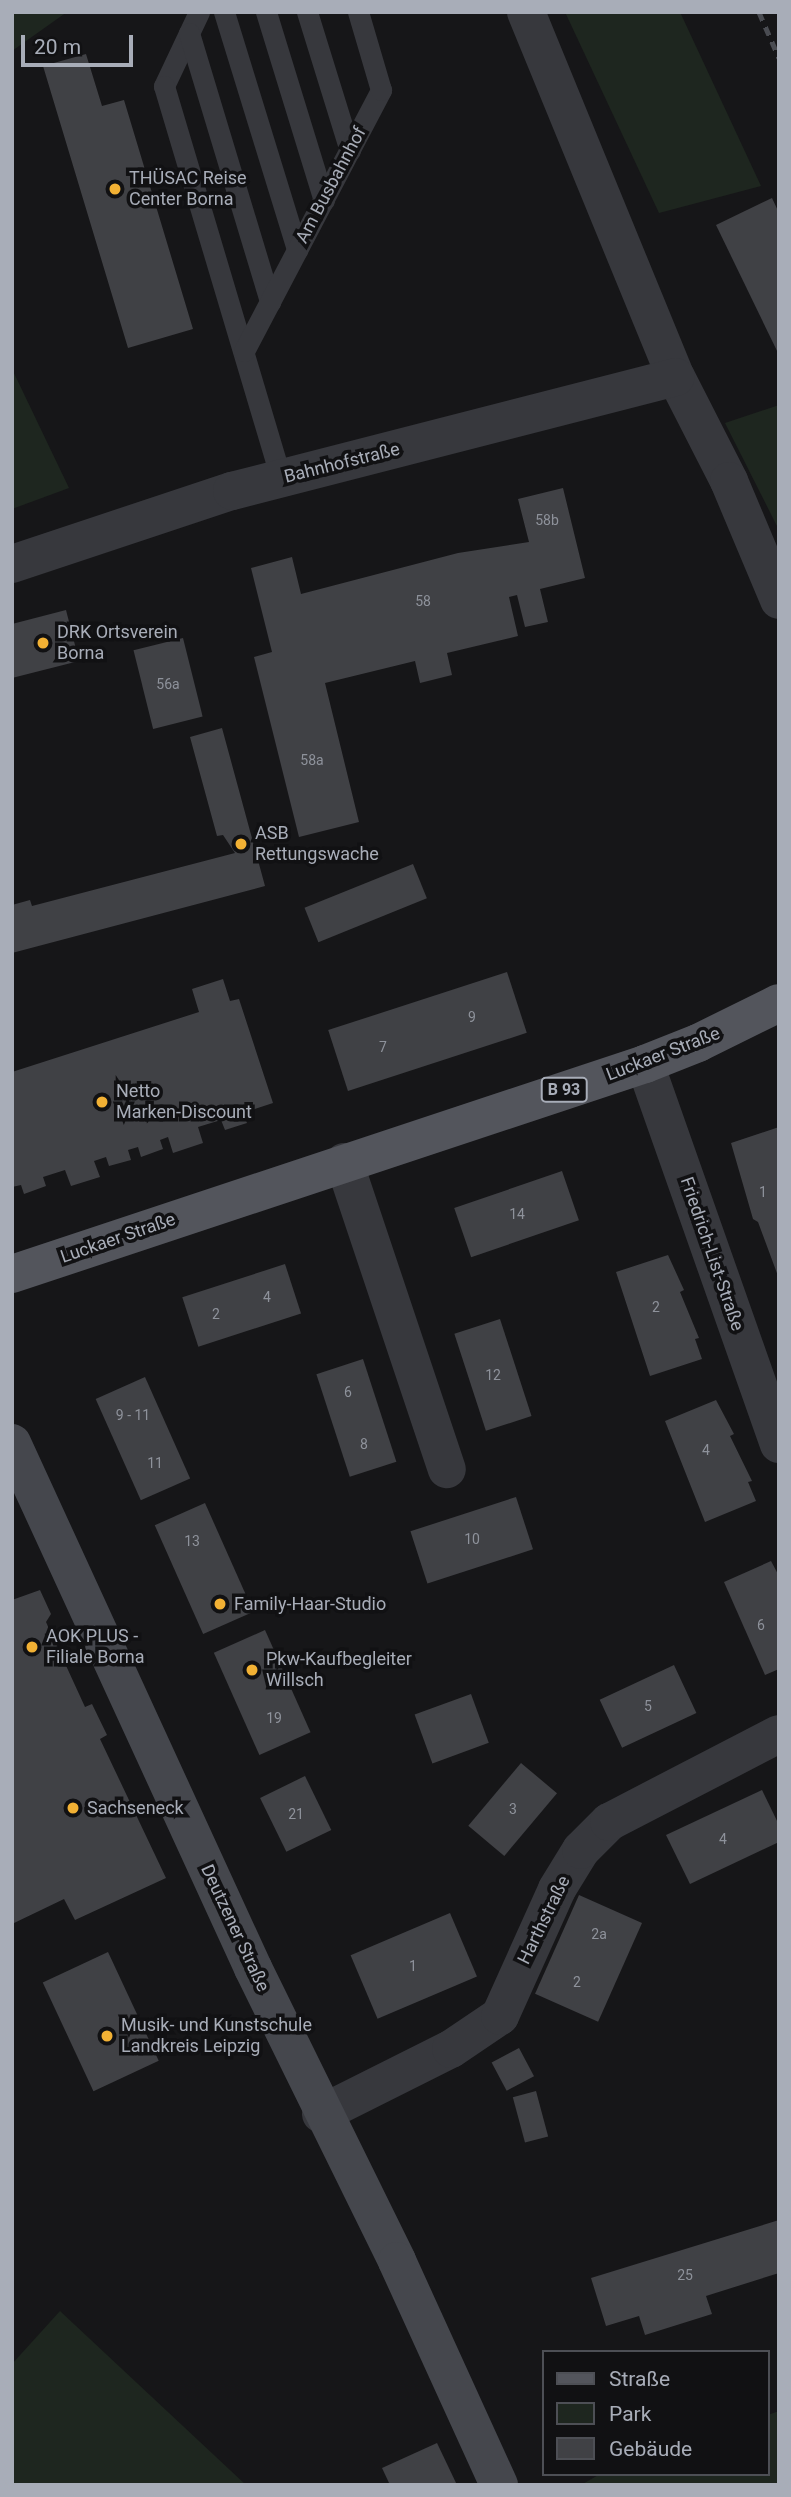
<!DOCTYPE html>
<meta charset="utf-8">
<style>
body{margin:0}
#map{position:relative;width:791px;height:2497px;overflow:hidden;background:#161618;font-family:Roboto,sans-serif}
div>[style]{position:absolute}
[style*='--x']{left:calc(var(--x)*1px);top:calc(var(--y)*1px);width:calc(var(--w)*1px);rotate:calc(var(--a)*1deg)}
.green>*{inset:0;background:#1e261f}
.building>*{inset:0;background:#404145;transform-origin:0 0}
.lane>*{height:21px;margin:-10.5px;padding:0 10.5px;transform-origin:10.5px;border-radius:10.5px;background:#37383d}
.street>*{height:38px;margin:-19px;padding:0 19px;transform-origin:19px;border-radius:19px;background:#37383d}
.secondary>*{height:38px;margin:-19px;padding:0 19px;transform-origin:19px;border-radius:19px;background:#45474d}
.primary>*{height:38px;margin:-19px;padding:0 19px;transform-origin:19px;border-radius:19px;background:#53555c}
.rail>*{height:5px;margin-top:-2.5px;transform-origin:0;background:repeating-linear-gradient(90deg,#4a4c52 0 9px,transparent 0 16px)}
.dots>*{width:19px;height:19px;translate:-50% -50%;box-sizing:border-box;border:4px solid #111113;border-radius:50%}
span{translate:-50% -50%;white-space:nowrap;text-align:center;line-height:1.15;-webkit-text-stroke:7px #111113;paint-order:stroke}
.number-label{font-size:14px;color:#8e929b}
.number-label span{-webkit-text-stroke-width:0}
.shield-label span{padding:2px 5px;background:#111113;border:2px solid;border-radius:5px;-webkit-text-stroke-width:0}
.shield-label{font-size:16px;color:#a8adb8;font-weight:700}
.poi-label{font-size:18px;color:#a8adb8}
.left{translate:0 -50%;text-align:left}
.street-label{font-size:18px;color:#a8adb8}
.frame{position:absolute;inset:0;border:14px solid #a8adb8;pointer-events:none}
.legend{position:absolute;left:542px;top:2350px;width:228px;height:126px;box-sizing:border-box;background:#111113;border:2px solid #4d4f55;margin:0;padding:9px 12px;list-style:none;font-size:21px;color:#a8adb8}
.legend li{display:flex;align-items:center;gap:14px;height:35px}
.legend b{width:35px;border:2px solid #4d4f55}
.scale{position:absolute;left:21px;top:35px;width:112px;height:32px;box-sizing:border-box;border:4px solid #a8adb8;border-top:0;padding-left:9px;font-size:21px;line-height:24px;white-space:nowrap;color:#a8adb8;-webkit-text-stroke:5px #111113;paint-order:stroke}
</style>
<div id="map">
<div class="green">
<div style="clip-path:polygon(12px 12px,67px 12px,12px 51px)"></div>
<div style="clip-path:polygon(565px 12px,680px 12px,761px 186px,659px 213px)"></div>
<div style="clip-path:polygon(12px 369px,69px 488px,12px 509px)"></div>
<div style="clip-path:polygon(779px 405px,779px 530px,725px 423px)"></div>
<div style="clip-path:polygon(60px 2311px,246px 2485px,12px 2485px,12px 2364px)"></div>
<div style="clip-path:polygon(779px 2411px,779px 2485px,581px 2485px,600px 2474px,768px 2474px,768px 2415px)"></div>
</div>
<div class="building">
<div style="clip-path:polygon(86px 54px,102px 106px,124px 100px,193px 329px,128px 348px,43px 66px)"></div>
<div style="clip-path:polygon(772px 198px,779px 213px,779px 355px,716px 225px)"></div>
<div style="clip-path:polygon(563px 488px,585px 578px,540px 589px,548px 622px,525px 627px,517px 595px,509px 597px,518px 636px,447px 653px,452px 675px,420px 683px,415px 661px,325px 683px,359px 822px,299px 837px,254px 657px,272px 652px,251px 568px,292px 557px,301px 594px,458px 553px,529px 542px,518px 499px)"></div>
<div style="clip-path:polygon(66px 610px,79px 661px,12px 678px,12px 624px)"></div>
<div style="left:183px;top:638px;width:81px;height:51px;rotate:76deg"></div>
<div style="clip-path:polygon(222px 728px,265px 886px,12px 953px,12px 905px,30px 900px,32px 906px,235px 853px,223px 835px,217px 836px,190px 737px)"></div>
<div style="left:413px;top:864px;width:37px;height:117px;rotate:68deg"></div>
<div style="left:507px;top:972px;width:64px;height:188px;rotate:72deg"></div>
<div style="clip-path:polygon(223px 979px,230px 1001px,239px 999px,273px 1103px,243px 1113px,247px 1123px,225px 1130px,221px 1120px,198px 1127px,203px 1143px,173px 1153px,168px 1137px,160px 1140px,163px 1149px,141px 1157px,138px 1147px,128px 1150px,131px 1160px,109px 1166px,106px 1157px,94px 1161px,100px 1177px,71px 1186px,65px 1170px,43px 1177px,46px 1186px,24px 1194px,21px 1185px,12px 1187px,12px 1072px,199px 1012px,192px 989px)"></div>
<div style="clip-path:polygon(779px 1127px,779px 1276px,778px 1276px,758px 1222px,753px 1219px,731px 1143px)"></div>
<div style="left:562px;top:1171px;width:52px;height:114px;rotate:71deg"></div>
<div style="clip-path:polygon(668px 1255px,684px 1290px,680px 1292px,699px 1338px,695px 1339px,702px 1359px,650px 1376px,616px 1272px)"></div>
<div style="left:285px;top:1264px;width:52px;height:108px;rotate:72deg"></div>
<div style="left:500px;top:1319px;width:102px;height:48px;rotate:72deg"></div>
<div style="left:363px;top:1359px;width:108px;height:49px;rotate:72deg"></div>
<div style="left:145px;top:1377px;width:111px;height:54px;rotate:66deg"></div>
<div style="clip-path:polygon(716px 1400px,734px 1434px,730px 1436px,752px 1481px,748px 1482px,756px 1501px,705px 1522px,665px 1421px)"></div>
<div style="left:516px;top:1497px;width:55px;height:111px;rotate:72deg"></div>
<div style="left:205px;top:1503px;width:119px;height:55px;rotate:66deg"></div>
<div style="clip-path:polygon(771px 1561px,779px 1576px,779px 1669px,765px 1675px,724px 1582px)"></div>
<div style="clip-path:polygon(40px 1590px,51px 1614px,46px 1622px,85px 1707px,92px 1704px,107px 1735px,100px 1739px,166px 1878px,75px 1920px,64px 1899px,12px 1924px,12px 1600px)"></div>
<div style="left:265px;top:1630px;width:112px;height:56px;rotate:66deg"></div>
<div style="left:674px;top:1665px;width:53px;height:82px;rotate:65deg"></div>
<div style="left:471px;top:1694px;width:52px;height:60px;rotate:70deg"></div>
<div style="left:521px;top:1763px;width:47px;height:82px;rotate:40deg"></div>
<div style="left:305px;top:1776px;width:60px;height:50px;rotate:64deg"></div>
<div style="clip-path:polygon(762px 1790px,779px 1825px,779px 1842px,690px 1884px,666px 1835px)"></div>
<div style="left:579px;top:1895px;width:69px;height:108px;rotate:24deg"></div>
<div style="left:450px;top:1913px;width:69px;height:108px;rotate:67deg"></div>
<div style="left:108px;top:1952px;width:120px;height:72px;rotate:65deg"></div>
<div style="left:519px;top:2048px;width:32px;height:31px;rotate:62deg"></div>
<div style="left:536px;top:2091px;width:47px;height:24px;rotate:75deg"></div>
<div style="clip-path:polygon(779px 2220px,779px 2273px,706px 2296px,712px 2314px,645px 2335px,639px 2316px,606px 2326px,591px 2278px)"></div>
<div style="clip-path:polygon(437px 2443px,457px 2485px,390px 2485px,382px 2468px)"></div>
</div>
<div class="lane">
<div style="--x:199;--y:12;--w:82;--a:115.3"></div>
<div style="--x:164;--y:86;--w:409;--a:73.4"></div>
<div style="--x:224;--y:12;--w:249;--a:72.9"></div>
<div style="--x:266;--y:12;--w:197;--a:72.9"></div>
<div style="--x:307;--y:12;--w:145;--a:72.8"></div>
<div style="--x:189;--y:33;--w:281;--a:73.2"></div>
<div style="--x:244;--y:351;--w:295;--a:-62.3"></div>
<div style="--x:381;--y:90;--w:81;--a:-106.4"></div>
</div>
<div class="street">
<div style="--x:526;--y:12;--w:395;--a:67.7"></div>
<div style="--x:676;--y:377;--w:117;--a:63"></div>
<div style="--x:729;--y:481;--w:129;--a:67.2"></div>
<div style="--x:12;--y:564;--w:232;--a:-18.4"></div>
<div style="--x:232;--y:491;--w:458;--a:-14.4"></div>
<div style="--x:645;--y:1064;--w:403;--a:70.6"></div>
<div style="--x:344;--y:1162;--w:324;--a:71.5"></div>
<div style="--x:321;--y:2114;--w:145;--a:-26.6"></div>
<div style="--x:451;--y:2049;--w:59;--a:-34"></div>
<div style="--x:500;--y:2016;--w:139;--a:-65.8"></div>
<div style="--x:557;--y:1889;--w:46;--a:-58.4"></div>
<div style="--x:581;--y:1850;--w:40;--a:-45"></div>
<div style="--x:609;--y:1822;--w:191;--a:-27.4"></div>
</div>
<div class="secondary">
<div style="--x:12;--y:1443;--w:578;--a:65.34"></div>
<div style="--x:253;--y:1968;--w:326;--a:63.8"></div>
<div style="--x:397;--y:2261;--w:246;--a:65.5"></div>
</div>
<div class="primary">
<div style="--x:12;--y:1274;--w:667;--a:-18.35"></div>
<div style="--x:645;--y:1064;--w:57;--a:-21.6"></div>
<div style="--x:698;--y:1043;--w:90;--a:-26.3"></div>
</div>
<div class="rail">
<div style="--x:759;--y:12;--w:50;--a:66.5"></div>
</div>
<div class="dots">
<div style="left:115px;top:189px;background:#f2b134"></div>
<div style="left:43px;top:643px;background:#f2b134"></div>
<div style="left:241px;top:844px;background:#f2b134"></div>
<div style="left:102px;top:1102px;background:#f2b134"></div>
<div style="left:220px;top:1604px;background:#f2b134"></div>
<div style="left:32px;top:1647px;background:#f2b134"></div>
<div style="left:252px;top:1670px;background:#f2b134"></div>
<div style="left:73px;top:1808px;background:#f2b134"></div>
<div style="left:107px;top:2036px;background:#f2b134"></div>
</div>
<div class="number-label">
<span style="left:547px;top:520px">58b</span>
<span style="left:423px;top:601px">58</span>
<span style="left:168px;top:684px">56a</span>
<span style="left:312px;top:760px">58a</span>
<span style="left:472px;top:1017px">9</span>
<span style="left:383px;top:1047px">7</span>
<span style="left:763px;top:1192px">1</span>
<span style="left:517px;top:1214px">14</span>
<span style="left:267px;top:1297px">4</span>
<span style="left:656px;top:1307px">2</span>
<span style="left:216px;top:1314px">2</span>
<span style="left:493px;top:1375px">12</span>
<span style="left:348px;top:1392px">6</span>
<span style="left:133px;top:1415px">9 - 11</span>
<span style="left:364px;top:1444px">8</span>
<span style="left:706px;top:1450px">4</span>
<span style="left:155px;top:1463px">11</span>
<span style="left:472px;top:1539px">10</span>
<span style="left:192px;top:1541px">13</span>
<span style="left:761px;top:1625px">6</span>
<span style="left:648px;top:1706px">5</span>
<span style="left:274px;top:1718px">19</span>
<span style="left:513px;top:1809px">3</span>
<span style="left:296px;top:1814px">21</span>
<span style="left:723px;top:1839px">4</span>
<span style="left:599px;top:1934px">2a</span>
<span style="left:413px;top:1966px">1</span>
<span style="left:577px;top:1982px">2</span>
<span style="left:685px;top:2275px">25</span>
</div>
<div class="shield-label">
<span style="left:564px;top:1090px">B 93</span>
</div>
<div class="poi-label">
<span class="left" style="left:129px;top:189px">THÜSAC Reise<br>Center Borna</span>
<span class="left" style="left:57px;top:643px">DRK Ortsverein<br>Borna</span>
<span class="left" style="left:255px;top:844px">ASB<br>Rettungswache</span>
<span class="left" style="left:116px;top:1102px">Netto<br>Marken-Discount</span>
<span class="left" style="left:234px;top:1604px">Family-Haar-Studio</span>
<span class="left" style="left:46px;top:1647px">AOK PLUS -<br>Filiale Borna</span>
<span class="left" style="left:266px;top:1670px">Pkw-Kaufbegleiter<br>Willsch</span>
<span class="left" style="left:87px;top:1808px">Sachseneck</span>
<span class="left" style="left:121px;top:2036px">Musik- und Kunstschule<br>Landkreis Leipzig</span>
</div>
<div class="street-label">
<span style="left:331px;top:185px;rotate:-62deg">Am Busbahnhof</span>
<span style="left:342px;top:463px;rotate:-14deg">Bahnhofstraße</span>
<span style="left:663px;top:1054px;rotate:-21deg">Luckaer Straße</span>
<span style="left:118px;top:1238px;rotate:-19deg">Luckaer Straße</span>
<span style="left:712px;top:1254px;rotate:71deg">Friedrich-List-Straße</span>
<span style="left:544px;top:1920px;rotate:-64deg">Harthstraße</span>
<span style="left:235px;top:1928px;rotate:65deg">Deutzener Straße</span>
</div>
<div class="frame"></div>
<ul class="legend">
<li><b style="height:9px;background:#53555c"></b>Straße</li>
<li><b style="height:19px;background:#1e261f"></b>Park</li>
<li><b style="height:19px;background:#404145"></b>Gebäude</li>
</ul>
<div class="scale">20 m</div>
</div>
